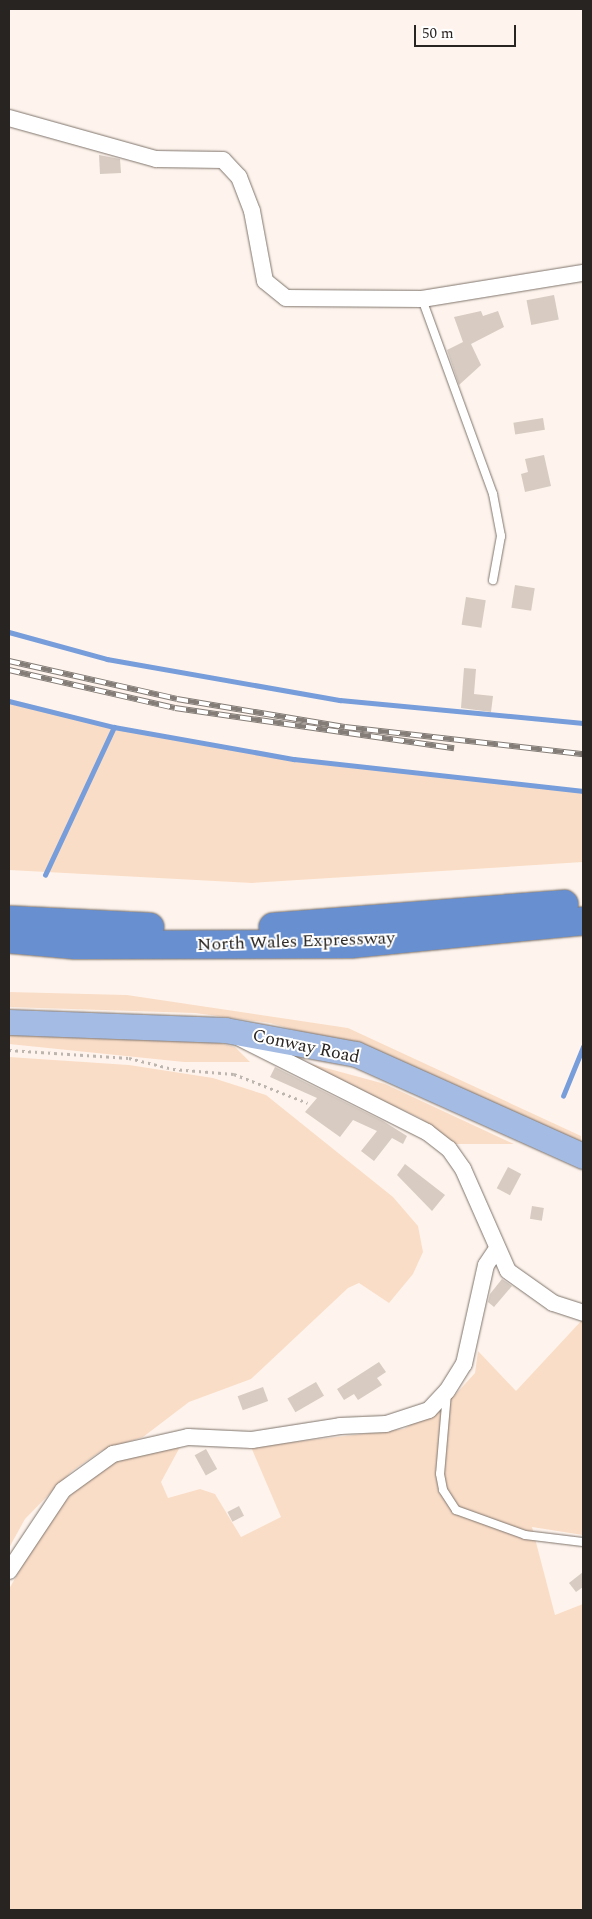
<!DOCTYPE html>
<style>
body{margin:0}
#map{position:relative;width:592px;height:1919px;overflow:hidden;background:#fef4ed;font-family:Spectral,serif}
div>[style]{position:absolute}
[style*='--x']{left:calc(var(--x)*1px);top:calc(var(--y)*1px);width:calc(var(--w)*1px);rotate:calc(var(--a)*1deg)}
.green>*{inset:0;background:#faddc7}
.stream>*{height:4.5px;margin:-2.25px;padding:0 2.25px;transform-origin:2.25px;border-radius:2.25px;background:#779ddb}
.building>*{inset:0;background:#d7cbc2;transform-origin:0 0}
.path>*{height:2.5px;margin-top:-1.25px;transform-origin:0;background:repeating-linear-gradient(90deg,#bdb5af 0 2.5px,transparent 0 6.5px)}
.roads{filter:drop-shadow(0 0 1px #7f746c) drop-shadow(0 0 1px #7f746c)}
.lane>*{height:8px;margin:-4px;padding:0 4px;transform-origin:4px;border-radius:4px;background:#fff}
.street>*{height:16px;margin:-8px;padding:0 8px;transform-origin:8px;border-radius:8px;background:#fff}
.primary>*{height:25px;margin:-12.5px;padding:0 12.5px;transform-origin:12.5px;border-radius:12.5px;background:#a4bce3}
.highway>*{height:28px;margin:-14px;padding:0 14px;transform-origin:14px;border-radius:14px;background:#6890d1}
.rail>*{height:5.5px;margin-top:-2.75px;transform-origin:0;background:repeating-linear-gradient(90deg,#fff 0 11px,#837c77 0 22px);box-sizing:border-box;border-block:1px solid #837c77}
span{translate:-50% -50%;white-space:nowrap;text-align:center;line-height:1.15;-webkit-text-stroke:4px #fff;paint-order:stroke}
.street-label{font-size:18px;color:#282421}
.frame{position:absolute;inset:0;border:10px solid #282421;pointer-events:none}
.scale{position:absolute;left:414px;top:25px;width:102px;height:22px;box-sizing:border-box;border:2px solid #282421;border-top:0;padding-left:6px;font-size:15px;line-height:18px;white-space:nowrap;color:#282421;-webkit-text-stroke:4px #fff;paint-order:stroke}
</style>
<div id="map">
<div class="green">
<div style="clip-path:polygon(9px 701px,114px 727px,294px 759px,583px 791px,583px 862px,252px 883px,9px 870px)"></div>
<div style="clip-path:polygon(9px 992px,127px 995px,348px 1028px,581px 1136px,581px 1141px,577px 1144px,357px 1048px,270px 1023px,195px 1013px,9px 1007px)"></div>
<div style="clip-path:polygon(9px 1029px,208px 1040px,235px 1047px,250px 1062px,184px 1062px,9px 1044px)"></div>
<div style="clip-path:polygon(9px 1057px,129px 1065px,213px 1078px,266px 1095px,393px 1197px,418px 1226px,423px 1252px,413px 1274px,389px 1303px,359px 1283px,348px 1288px,251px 1379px,189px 1402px,143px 1437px,101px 1451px,72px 1471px,25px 1519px,9px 1548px)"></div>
<div style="clip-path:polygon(289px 1058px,385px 1084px,514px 1144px,451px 1144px,420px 1118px)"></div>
<div style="clip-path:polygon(583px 1319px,583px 1535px,532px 1527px,555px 1615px,583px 1604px,583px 1910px,9px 1910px,9px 1589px,49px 1519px,87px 1477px,111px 1461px,180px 1447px,161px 1482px,168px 1498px,200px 1489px,215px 1494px,241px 1537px,281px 1517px,251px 1447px,404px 1429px,454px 1396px,475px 1373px,478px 1351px,516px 1391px)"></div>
</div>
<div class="stream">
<div style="--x:9;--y:632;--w:102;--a:15.4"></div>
<div style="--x:107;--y:659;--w:237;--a:10"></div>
<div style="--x:340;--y:700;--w:244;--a:5.4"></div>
<div style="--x:9;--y:701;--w:108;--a:13.9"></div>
<div style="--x:114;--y:727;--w:183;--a:10.1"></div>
<div style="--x:294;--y:759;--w:291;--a:6.3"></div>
<div style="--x:45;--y:875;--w:163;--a:-65"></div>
<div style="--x:563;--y:1096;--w:53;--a:-67.8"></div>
</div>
<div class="building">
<div style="clip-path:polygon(99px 155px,120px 159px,121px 173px,100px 174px)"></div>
<div style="left:554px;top:295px;width:25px;height:28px;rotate:79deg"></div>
<div style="clip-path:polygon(481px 311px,483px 316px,498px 311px,504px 327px,471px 344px,481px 365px,459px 385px,447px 350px,463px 342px,454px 317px)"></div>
<div style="left:543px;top:418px;width:12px;height:30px;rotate:81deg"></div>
<div style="clip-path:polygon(544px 455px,551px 486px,525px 492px,521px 474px,528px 472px,525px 459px)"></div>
<div style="left:515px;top:585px;width:20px;height:23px;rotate:9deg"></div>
<div style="left:466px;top:597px;width:20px;height:28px;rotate:9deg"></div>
<div style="clip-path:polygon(464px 668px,476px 669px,474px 694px,493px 696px,491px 712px,461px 708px)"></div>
<div style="clip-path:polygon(275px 1067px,383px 1121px,407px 1136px,403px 1144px,392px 1138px,374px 1161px,361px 1151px,377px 1131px,353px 1120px,340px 1137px,305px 1112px,317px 1098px,270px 1077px)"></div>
<div style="clip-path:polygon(405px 1164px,445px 1195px,432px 1211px,397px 1175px)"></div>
<div style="left:508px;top:1167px;width:15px;height:24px;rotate:28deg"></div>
<div style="left:532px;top:1206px;width:12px;height:13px;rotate:9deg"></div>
<div style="clip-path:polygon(502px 1279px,512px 1286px,494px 1307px,488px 1302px,490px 1294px)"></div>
<div style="clip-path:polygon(379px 1362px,386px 1372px,377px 1378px,382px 1385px,358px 1400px,354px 1394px,344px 1400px,337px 1389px)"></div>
<div style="left:316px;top:1382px;width:16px;height:33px;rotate:60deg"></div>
<div style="left:263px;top:1387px;width:15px;height:27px;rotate:70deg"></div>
<div style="left:206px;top:1449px;width:23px;height:13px;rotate:61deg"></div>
<div style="left:239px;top:1506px;width:11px;height:13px;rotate:63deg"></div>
<div style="clip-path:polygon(583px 1572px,583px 1587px,576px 1592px,569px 1583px)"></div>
</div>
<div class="path">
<div style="--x:9;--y:1050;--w:120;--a:3.8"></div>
<div style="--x:129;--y:1058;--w:45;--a:14"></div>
<div style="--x:173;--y:1069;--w:61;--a:4.7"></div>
<div style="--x:234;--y:1074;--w:79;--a:21.4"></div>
</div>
<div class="roads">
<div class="lane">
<div style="--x:422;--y:299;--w:208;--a:70"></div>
<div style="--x:493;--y:494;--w:43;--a:79.2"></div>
<div style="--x:501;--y:536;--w:45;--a:100.3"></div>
<div style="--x:447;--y:1393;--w:81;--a:94.9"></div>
<div style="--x:440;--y:1474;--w:16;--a:79"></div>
<div style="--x:443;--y:1490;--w:24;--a:57"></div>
<div style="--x:456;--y:1510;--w:73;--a:19.9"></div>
<div style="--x:525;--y:1535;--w:58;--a:6.9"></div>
</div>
<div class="street">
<div style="--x:9;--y:118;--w:153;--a:15.6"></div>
<div style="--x:156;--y:159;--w:67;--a:0.9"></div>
<div style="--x:223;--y:160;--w:23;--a:47"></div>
<div style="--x:239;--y:177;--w:36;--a:69"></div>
<div style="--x:252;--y:211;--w:71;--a:79.5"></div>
<div style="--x:265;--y:281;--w:27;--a:39"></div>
<div style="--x:286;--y:298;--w:136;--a:0.4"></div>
<div style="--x:422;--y:299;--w:163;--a:-9.2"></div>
<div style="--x:238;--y:1037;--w:212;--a:26.7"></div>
<div style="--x:427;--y:1132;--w:28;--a:38"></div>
<div style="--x:449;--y:1149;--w:24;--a:55"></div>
<div style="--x:463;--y:1169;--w:111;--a:66.2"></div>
<div style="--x:508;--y:1271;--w:55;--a:35.4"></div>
<div style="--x:553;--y:1303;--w:32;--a:18"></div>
<div style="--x:9;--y:1571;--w:97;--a:-56.3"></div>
<div style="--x:63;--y:1490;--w:62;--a:-35.8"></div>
<div style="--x:113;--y:1454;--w:77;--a:-12.8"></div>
<div style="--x:188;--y:1437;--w:64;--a:2.7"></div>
<div style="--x:252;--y:1440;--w:89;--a:-9"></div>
<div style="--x:340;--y:1426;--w:46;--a:-2.5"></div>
<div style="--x:386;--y:1424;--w:45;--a:-18"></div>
<div style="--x:429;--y:1410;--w:26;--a:-47"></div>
<div style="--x:447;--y:1391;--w:32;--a:-58"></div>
<div style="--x:464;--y:1364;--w:101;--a:-77.5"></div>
<div style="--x:486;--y:1265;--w:18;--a:-56"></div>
</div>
<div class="primary">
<div style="--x:9;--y:1022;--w:216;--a:2.1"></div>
<div style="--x:225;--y:1030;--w:133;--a:10.4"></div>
<div style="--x:356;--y:1054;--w:249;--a:24.2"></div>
</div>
<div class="highway">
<div style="--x:9;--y:920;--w:141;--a:2.8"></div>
<div style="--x:273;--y:927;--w:292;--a:-4.5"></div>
<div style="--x:9;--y:939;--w:67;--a:5.1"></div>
<div style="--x:76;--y:945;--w:274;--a:-0.2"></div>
<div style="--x:350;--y:944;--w:234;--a:-5.6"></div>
</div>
</div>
<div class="rail">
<div style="--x:9;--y:661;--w:172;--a:12.7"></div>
<div style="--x:177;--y:699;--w:170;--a:9.5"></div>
<div style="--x:345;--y:727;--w:240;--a:6.5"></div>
<div style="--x:9;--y:670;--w:170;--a:12.9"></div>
<div style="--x:175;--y:708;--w:282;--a:8.2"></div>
</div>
<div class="street-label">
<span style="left:296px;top:942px;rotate:-2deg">North Wales Expressway</span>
<span style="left:306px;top:1047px;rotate:12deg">Conway Road</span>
</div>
<div class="frame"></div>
<div class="scale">50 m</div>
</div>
